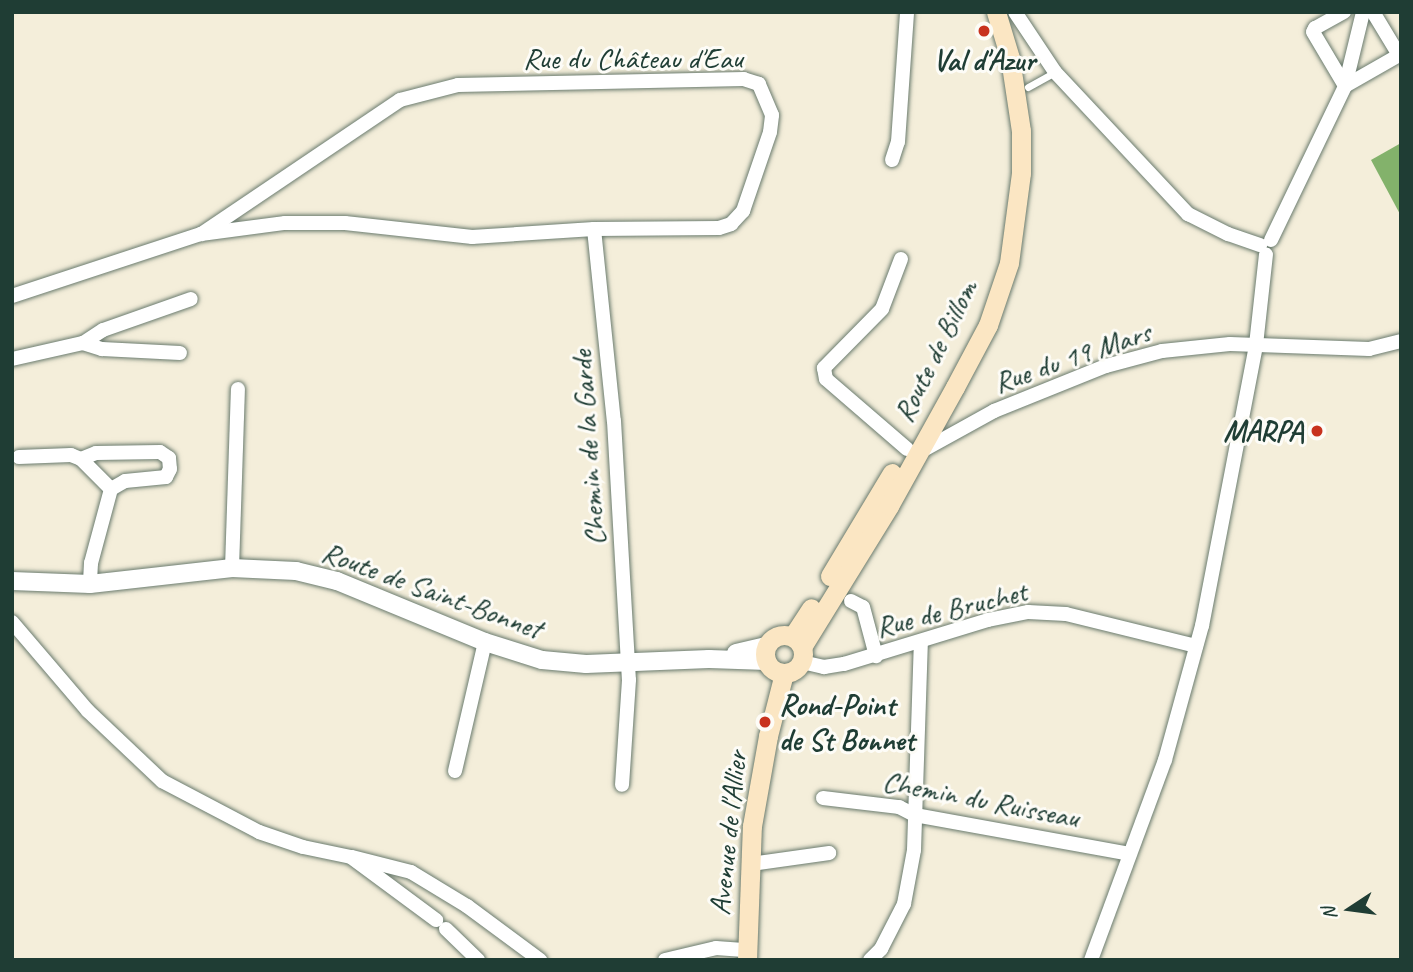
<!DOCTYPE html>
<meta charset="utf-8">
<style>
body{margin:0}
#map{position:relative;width:1413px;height:972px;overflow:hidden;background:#f4eeda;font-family:Caveat,sans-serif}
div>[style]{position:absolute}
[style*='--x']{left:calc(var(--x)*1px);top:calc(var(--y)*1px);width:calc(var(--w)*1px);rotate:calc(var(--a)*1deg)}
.forest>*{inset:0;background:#83b26b}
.roads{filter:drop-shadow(0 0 2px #6a7b6e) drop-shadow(0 0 2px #6a7b6e)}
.service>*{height:7px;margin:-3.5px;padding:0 3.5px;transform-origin:3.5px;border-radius:3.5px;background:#fff}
.minor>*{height:14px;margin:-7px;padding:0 7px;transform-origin:7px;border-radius:7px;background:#fff}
.tertiary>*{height:18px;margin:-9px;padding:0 9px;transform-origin:9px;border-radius:9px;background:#fff}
.secondary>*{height:19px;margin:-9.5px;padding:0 9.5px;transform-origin:9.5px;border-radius:9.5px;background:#fbe6c3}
.secondary>.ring{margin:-9.5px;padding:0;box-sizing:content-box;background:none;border:19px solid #fbe6c3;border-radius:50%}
.dots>*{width:19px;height:19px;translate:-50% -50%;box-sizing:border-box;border:4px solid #fdfcf7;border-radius:50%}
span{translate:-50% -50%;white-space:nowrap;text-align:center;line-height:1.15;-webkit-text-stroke:6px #fdfcf7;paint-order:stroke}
.street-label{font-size:30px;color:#1f3d34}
.poi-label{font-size:30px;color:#1f3d34;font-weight:700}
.right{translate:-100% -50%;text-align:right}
.left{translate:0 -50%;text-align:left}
.frame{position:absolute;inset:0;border:14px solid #1f3d34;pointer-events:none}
.north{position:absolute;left:1315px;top:874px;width:70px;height:70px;-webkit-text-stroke:5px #fdfcf7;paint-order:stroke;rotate:257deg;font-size:19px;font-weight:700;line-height:28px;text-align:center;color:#1f3d34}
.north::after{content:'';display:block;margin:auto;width:24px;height:32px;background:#1f3d34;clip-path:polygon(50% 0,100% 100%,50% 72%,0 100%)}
</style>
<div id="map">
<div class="forest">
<div style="clip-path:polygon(1401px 143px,1401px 216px,1371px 160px)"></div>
</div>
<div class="roads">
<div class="service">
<div style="--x:1028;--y:87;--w:31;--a:-29"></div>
</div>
<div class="minor">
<div style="--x:1015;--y:12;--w:72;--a:56.3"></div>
<div style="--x:1055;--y:72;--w:195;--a:46.9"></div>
<div style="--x:1188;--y:214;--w:45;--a:26.6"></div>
<div style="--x:1228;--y:234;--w:34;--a:19"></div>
<div style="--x:1344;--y:12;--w:33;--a:151"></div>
<div style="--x:1315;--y:28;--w:4;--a:117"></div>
<div style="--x:1313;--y:32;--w:63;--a:59.3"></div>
<div style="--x:1345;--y:86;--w:64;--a:-29.7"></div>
<div style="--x:1373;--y:12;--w:50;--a:58.8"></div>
<div style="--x:892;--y:160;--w:19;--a:-72"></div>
<div style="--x:898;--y:142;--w:130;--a:-86"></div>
<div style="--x:594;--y:229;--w:193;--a:84.1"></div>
<div style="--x:614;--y:421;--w:259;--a:86.7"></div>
<div style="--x:629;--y:680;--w:105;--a:93.8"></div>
<div style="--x:1271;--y:240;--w:171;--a:-64.3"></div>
<div style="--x:1345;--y:86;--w:76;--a:-76.3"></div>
<div style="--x:901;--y:259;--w:53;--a:110.8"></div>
<div style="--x:882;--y:309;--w:83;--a:134.5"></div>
<div style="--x:824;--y:368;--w:11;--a:80"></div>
<div style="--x:826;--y:379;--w:107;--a:40.8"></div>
<div style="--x:12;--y:296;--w:199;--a:-18.2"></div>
<div style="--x:201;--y:234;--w:85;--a:-7.5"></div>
<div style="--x:285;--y:223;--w:60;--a:0"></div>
<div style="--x:345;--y:223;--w:128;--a:6.3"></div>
<div style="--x:472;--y:237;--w:122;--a:-3.8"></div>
<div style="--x:594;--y:229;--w:125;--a:-0.5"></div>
<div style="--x:719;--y:228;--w:13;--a:-18"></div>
<div style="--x:731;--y:224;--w:18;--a:-47"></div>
<div style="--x:743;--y:211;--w:83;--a:-71.1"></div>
<div style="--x:770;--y:132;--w:17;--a:-83"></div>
<div style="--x:772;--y:115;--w:34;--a:-113"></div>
<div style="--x:759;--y:84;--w:16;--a:-162"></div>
<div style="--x:744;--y:79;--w:286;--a:178.8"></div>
<div style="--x:458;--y:85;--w:60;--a:165.5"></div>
<div style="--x:400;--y:100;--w:240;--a:146"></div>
<div style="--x:83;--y:343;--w:20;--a:18"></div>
<div style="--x:102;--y:349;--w:78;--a:2.9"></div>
<div style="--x:12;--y:359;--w:73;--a:-12.7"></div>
<div style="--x:83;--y:343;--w:24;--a:-33"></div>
<div style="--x:103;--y:330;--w:93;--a:-19.4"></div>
<div style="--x:920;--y:452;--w:85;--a:-29"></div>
<div style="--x:994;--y:411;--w:121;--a:-21.9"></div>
<div style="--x:1106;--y:366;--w:58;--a:-15"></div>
<div style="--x:1162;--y:351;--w:68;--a:-5.9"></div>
<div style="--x:1230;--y:344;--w:139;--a:2.1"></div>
<div style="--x:1369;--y:349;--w:33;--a:-14"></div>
<div style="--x:19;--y:457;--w:52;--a:-2.2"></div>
<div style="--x:71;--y:455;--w:11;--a:22"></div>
<div style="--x:81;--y:459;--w:16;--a:-22"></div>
<div style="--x:96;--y:453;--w:64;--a:-0.9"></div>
<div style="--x:160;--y:452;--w:11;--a:34"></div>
<div style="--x:169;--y:458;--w:11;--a:85"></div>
<div style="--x:170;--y:469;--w:9;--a:117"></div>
<div style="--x:166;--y:477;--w:41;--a:174.4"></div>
<div style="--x:125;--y:481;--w:16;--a:150"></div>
<div style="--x:111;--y:489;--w:77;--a:105.1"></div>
<div style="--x:91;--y:563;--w:21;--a:93"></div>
<div style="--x:81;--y:459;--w:42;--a:45"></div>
<div style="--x:232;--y:568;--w:179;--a:-88.1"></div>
<div style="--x:851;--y:601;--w:13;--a:27"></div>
<div style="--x:863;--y:607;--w:51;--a:75.1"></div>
<div style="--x:12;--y:622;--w:117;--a:49.5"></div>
<div style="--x:88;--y:711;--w:102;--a:43.4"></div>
<div style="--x:162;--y:781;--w:110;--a:27.7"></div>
<div style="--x:259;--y:832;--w:46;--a:18.8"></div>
<div style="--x:303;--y:847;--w:49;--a:11.8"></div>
<div style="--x:351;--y:857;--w:106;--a:36.5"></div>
<div style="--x:802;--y:662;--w:23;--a:13"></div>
<div style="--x:824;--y:667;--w:20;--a:-9"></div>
<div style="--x:844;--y:664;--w:151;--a:-17"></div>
<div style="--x:988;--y:620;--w:41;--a:-11.3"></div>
<div style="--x:1028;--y:612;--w:38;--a:3"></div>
<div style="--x:1066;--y:614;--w:134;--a:13.8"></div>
<div style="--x:455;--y:771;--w:132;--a:-76.9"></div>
<div style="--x:823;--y:798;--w:77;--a:6.8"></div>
<div style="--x:899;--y:807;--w:18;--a:27"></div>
<div style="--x:915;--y:815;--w:218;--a:10.3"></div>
<div style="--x:352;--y:857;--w:61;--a:14.3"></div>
<div style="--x:411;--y:872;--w:66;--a:31.3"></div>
<div style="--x:467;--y:906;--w:91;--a:36.5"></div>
<div style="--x:751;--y:864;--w:79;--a:-8"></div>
<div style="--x:446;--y:929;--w:45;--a:44.1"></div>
<div style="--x:665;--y:960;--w:52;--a:-13.2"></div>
<div style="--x:716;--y:948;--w:31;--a:4"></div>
<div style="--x:870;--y:960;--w:16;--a:-45"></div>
<div style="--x:881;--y:949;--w:51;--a:-62.9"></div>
<div style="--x:904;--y:904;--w:55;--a:-79.5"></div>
<div style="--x:914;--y:850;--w:207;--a:-88.1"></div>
<div style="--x:1091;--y:960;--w:213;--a:-69.7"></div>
<div style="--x:1165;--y:760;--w:139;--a:-74.6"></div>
<div style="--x:1202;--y:626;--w:286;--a:-79.1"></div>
<div style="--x:1256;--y:345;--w:91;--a:-83.7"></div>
</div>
<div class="tertiary">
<div style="--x:12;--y:581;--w:78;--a:2.2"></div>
<div style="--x:90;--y:584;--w:143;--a:-6.4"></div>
<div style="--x:232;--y:568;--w:64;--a:2.7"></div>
<div style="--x:296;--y:571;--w:42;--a:13.7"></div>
<div style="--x:337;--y:581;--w:160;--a:22.4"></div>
<div style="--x:485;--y:642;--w:60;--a:17.5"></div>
<div style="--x:542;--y:660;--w:44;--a:5.2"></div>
<div style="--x:586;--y:664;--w:123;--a:-2.3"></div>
<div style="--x:709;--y:659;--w:58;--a:2"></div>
<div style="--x:736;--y:653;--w:32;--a:-13"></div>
</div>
<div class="secondary">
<div style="--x:830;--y:576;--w:120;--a:-59"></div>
<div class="ring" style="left:765px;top:635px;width:19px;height:19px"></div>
<div style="--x:793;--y:636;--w:33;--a:-57"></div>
<div style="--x:802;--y:647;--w:166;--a:-58.3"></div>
<div style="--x:889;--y:506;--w:136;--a:-61"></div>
<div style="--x:955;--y:387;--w:70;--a:-62"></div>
<div style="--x:988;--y:325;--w:65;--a:-71.3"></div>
<div style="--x:1009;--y:263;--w:91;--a:-82.4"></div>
<div style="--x:1021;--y:173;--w:42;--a:-90"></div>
<div style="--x:1021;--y:131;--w:74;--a:-98.6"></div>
<div style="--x:1010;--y:58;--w:48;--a:-106.9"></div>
<div style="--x:747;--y:960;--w:134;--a:-87.9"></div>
<div style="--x:752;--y:826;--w:91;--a:-79.9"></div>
<div style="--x:768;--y:736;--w:65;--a:-75.7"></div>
</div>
</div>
<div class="dots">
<div style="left:984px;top:31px;background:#c8321e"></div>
<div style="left:1317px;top:431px;background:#c8321e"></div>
<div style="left:765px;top:722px;background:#c8321e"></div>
</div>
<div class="street-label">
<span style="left:633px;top:58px">Rue du Château d'Eau</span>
<span style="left:935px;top:351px;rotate:-64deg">Route de Billom</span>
<span style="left:1072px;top:357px;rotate:-19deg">Rue du 19 Mars</span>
<span style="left:588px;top:448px;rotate:-94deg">Chemin de la Garde</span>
<span style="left:432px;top:590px;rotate:20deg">Route de Saint-Bonnet</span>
<span style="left:951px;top:609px;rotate:-14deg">Rue de Bruchet</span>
<span style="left:981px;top:799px;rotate:11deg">Chemin du Ruisseau</span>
<span style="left:728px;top:833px;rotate:-84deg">Avenue de l'Allier</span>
</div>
<div class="poi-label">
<span style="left:984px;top:60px">Val d'Azur</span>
<span class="right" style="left:1303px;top:431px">MARPA</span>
<span class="left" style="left:779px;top:722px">Rond-Point<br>de St Bonnet</span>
</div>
<div class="frame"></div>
<div class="north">N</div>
</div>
